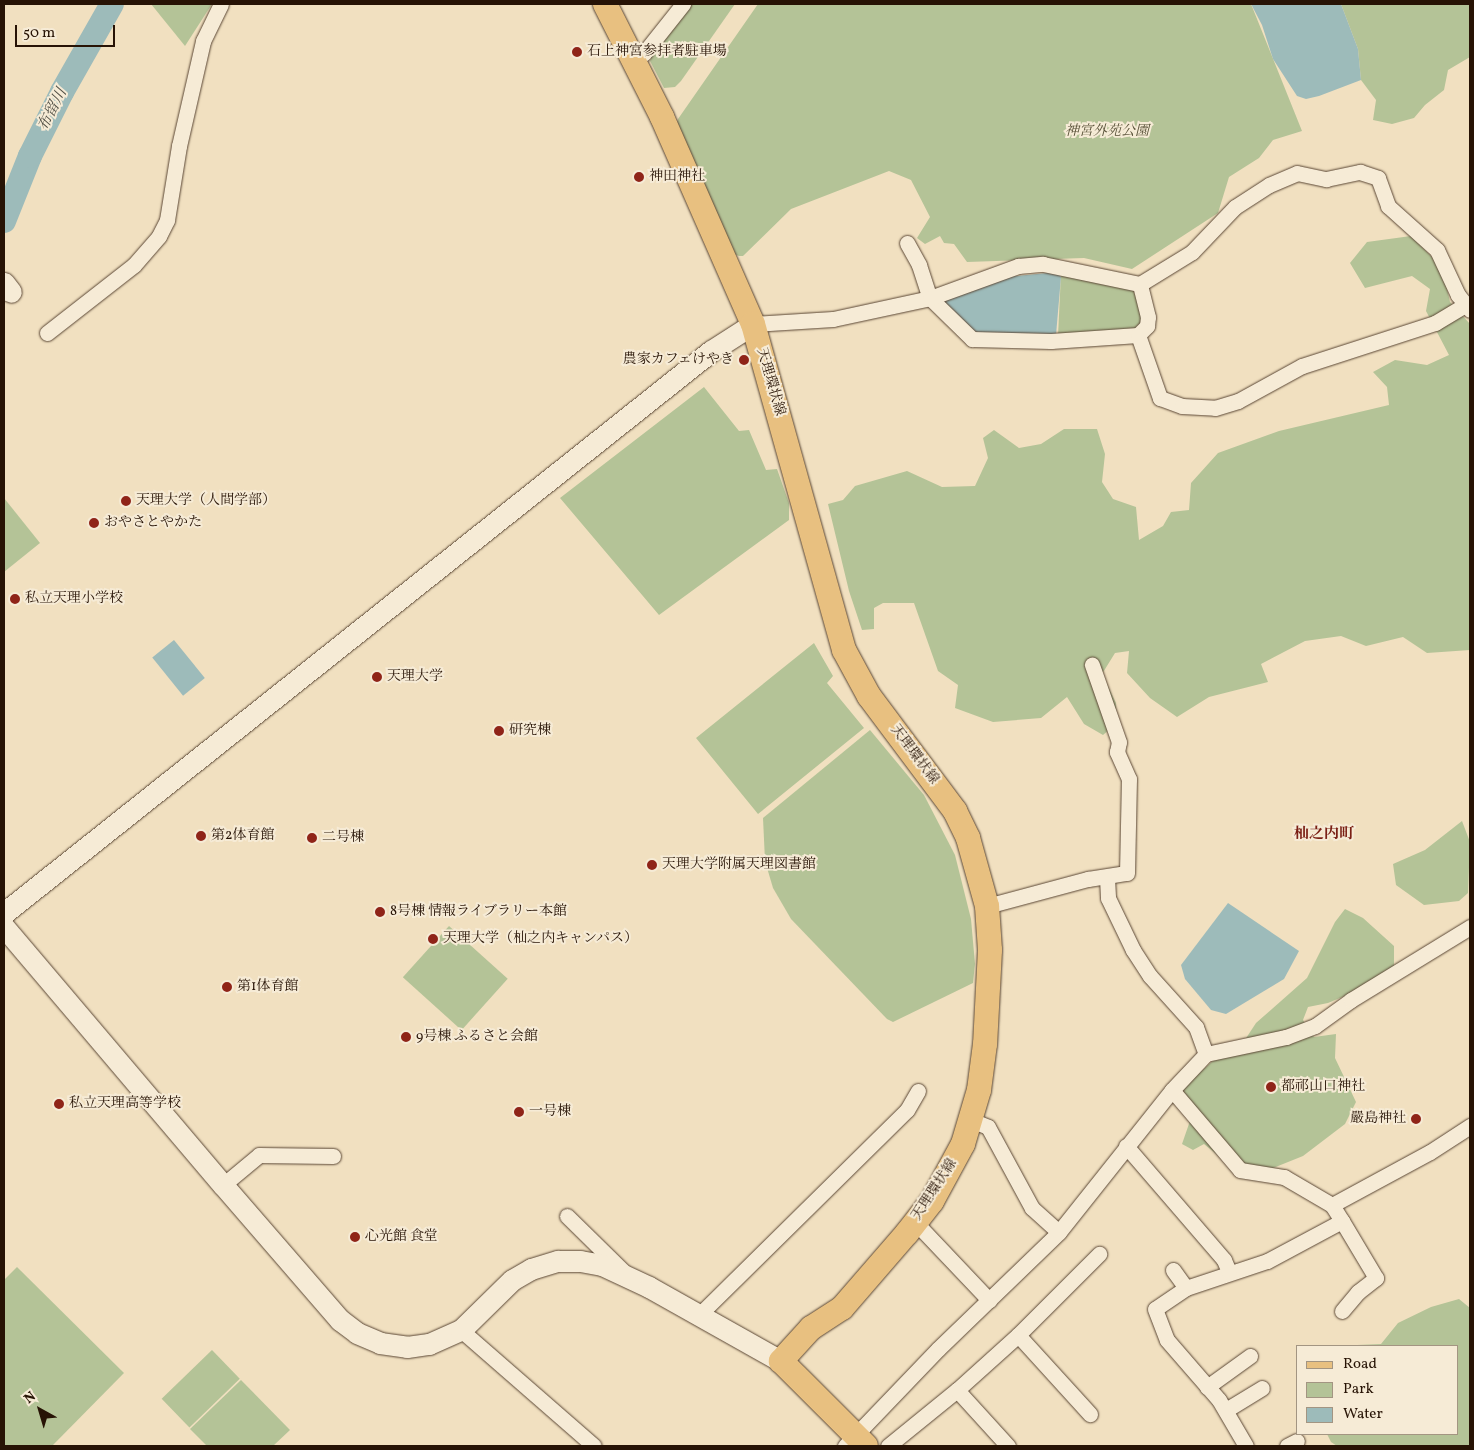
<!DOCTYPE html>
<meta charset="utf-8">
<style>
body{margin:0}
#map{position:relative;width:1474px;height:1450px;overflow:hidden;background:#f1e0c0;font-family:Vollkorn,"Noto Serif JP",serif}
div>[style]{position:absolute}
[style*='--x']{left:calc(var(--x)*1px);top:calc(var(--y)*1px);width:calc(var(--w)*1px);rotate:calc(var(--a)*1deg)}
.green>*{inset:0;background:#b4c397;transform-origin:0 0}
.water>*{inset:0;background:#9dbbba;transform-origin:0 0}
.river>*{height:24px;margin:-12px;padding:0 12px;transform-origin:12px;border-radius:12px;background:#9dbbba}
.roads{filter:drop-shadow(0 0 1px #5a4634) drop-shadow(0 0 1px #5a4634)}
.street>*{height:15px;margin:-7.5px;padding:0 7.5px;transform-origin:7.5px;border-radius:7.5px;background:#f6ebd6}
.secondary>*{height:21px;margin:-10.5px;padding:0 10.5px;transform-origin:10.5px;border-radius:10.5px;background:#f6ebd6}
.primary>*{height:24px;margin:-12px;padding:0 12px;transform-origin:12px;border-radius:12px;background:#e8c080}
.dots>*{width:14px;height:14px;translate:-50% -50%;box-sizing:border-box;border:2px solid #f6ebd6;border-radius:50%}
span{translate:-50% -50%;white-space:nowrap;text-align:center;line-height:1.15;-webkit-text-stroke:4px #f6ebd6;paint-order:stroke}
.poi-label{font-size:14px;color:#271305}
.left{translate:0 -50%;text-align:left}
.right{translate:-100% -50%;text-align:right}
.park-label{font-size:14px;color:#585138;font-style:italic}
.street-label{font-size:14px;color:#271305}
.water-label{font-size:15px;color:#504e44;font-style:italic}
.neighbourhood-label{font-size:15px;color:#7a1f14;font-weight:700}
.frame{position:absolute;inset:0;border:5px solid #271305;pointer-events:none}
.legend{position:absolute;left:1296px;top:1345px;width:162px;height:90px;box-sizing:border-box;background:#f6ebd6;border:1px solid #a39582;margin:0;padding:6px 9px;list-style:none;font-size:15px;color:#271305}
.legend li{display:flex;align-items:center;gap:10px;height:25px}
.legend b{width:25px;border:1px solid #a39582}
.north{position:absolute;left:15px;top:1385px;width:50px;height:50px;-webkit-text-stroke:4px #f6ebd6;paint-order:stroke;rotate:321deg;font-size:14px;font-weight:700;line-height:20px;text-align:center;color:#271305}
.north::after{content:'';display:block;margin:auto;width:18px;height:22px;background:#271305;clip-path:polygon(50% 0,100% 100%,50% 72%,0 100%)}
.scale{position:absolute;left:15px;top:25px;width:100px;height:22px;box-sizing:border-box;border:2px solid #271305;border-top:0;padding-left:6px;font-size:15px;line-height:18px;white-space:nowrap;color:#271305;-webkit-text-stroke:4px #f6ebd6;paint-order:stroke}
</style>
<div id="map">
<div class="green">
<div style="clip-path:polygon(151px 4px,212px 4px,185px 46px)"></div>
<div style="clip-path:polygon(692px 4px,735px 4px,681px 81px,675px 87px,664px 88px,650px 61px,652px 54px)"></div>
<div style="clip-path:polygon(758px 4px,1251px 4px,1302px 131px,1273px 140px,1259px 158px,1229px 177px,1218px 213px,1132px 269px,1084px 258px,967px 262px,954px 244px,944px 243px,940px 236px,925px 244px,917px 238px,930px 217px,911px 180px,889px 171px,791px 209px,743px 256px,739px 256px,729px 252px,674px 131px,678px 119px)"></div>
<div style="clip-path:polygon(1341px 4px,1470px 4px,1470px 57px,1448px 70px,1444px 90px,1425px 105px,1414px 118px,1392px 124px,1373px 120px,1376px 100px,1361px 80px,1358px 49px)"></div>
<div style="clip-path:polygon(1411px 236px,1433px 258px,1445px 280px,1450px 302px,1470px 324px,1470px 650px,1427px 653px,1403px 637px,1366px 646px,1341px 636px,1305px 641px,1261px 664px,1268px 682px,1209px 697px,1177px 717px,1150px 698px,1127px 673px,1129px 651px,1115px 653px,1102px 674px,1116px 703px,1117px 723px,1103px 735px,1084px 724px,1067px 697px,1041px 718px,993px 722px,955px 708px,958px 685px,938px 671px,914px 603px,883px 603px,874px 608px,874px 629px,862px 630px,849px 591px,828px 504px,843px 500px,855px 486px,907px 471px,942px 487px,975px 486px,988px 458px,983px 438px,994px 430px,1019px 448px,1041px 444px,1064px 429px,1097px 429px,1105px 454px,1102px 482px,1113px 499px,1136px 507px,1139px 540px,1163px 526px,1171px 512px,1189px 510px,1191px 483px,1218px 453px,1279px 431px,1389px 405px,1387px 387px,1373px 372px,1395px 360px,1427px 365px,1449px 355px,1426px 311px,1430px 289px,1412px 276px,1365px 288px,1350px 263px,1367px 242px)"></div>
<div style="clip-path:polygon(1061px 273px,1132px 287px,1145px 320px,1139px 328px,1058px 336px)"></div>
<div style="clip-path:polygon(704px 387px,739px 431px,749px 430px,766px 470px,777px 469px,789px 503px,789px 520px,659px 615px,560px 498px)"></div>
<div style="clip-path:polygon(4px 498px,40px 543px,4px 572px)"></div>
<div style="clip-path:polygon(814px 643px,833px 676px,827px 683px,864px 728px,758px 814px,696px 738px)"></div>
<div style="clip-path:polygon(870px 730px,924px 795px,955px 855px,971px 919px,975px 964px,973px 983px,893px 1022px,887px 1019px,791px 919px,773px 888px,765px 861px,763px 818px)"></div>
<div style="clip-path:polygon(1462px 821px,1470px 842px,1468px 893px,1459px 901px,1424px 905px,1396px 885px,1393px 864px,1425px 850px)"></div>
<div style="clip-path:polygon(1345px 909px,1363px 918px,1394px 946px,1394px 966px,1359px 990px,1328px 1003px,1308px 1007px,1303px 1020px,1314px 1037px,1336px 1034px,1335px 1058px,1356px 1102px,1345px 1124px,1303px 1156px,1261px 1173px,1231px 1166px,1204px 1144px,1193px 1150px,1182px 1144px,1191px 1118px,1179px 1105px,1183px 1087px,1214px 1060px,1235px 1055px,1256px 1023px,1307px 978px,1335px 922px)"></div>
<div style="left:449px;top:926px;width:79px;height:69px;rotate:42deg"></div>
<div style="clip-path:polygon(17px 1267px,124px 1373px,52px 1446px,4px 1446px,4px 1280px)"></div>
<div style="clip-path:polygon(1459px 1299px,1470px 1308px,1470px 1446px,1337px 1446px,1331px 1442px,1327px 1434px,1458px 1434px,1458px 1346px,1333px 1346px,1381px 1344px,1398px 1323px,1431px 1307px)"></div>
<div style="left:212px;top:1350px;width:40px;height:70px;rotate:46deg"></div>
<div style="clip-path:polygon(241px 1380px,290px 1430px,273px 1446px,207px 1446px,190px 1429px)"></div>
</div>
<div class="water">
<div style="clip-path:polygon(1251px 4px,1341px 4px,1358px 49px,1361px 80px,1319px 96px,1306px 99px,1297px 96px,1273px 59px,1262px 25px)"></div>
<div style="clip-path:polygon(1057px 272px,1061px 277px,1056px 335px,980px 333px,962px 327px,939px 302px,1005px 277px)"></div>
<div style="left:174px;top:640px;width:49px;height:28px;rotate:51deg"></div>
<div style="clip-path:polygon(1228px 903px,1299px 951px,1284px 979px,1226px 1014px,1211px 1010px,1185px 979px,1181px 965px)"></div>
</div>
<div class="river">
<div style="--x:4;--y:221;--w:70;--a:-68.2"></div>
<div style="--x:30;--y:156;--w:72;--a:-63.4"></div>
<div style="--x:62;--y:92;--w:101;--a:-60.4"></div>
</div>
<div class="roads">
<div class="street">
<div style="--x:633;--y:60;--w:13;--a:-32"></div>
<div style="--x:644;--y:53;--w:63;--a:-51.5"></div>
<div style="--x:907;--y:243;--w:25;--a:61"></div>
<div style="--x:919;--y:265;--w:35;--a:72"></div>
<div style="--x:930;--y:298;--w:59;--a:44.3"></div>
<div style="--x:972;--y:339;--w:79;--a:1.5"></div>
<div style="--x:1051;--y:341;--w:87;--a:-3.9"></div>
<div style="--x:1138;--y:335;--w:67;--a:70.8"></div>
<div style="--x:1160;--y:398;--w:23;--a:20"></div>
<div style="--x:1182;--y:406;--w:33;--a:3"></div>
<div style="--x:1215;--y:408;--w:24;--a:-17"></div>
<div style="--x:1238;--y:401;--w:73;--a:-28.7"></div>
<div style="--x:1302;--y:366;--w:140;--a:-17.9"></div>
<div style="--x:1435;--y:323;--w:35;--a:-31"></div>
<div style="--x:753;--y:324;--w:80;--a:-3.6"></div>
<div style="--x:833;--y:319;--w:99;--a:-12.2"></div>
<div style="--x:930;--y:298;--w:94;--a:-20"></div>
<div style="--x:1018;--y:266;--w:25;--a:-5"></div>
<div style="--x:1043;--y:264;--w:99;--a:11.7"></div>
<div style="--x:1140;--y:284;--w:61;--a:-31.6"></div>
<div style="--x:1192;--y:252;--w:62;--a:-46.3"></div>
<div style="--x:1235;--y:207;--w:40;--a:-32.9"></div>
<div style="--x:1269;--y:185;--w:30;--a:-23"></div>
<div style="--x:1297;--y:173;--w:30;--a:12"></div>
<div style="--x:1326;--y:179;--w:35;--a:-12"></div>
<div style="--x:1360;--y:172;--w:19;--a:18"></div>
<div style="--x:1378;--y:178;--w:30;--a:70"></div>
<div style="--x:1388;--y:206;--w:66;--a:41.9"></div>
<div style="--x:1437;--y:250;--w:50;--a:65"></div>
<div style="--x:1458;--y:295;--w:19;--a:51"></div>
<div style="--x:47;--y:333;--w:110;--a:-38"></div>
<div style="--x:134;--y:265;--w:38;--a:-49"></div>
<div style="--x:159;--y:236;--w:18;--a:-63"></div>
<div style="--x:167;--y:220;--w:75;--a:-80.8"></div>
<div style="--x:179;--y:146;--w:108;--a:-77.1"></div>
<div style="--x:203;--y:41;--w:41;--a:-64.1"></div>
<div style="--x:1138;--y:335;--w:13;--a:-45"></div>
<div style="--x:1147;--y:326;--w:9;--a:-84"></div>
<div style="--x:1148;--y:317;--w:34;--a:-104"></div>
<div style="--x:1107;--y:878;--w:20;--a:87"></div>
<div style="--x:1108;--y:898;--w:58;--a:64.3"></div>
<div style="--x:1133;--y:950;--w:31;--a:57"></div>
<div style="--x:1150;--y:976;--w:69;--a:48"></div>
<div style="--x:1196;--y:1027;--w:29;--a:70"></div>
<div style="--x:987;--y:906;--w:105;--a:-15"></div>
<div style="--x:1088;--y:879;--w:39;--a:-9"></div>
<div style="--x:1127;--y:873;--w:94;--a:-88.8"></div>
<div style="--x:1129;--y:779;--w:30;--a:-114"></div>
<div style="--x:1117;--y:752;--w:10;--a:-79"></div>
<div style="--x:1119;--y:742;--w:82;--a:-109.3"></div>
<div style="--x:1172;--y:1090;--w:105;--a:49.6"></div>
<div style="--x:1240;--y:1170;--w:45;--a:9"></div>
<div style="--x:1284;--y:1177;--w:56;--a:30.3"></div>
<div style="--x:1332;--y:1205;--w:19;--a:58"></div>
<div style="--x:1342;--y:1221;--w:85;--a:151.9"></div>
<div style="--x:1267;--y:1261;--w:85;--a:161.6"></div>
<div style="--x:1186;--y:1288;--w:37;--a:146"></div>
<div style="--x:1155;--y:1309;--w:33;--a:69"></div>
<div style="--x:1167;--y:1340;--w:79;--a:49.1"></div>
<div style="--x:1219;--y:1400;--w:53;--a:59.6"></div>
<div style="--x:971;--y:1120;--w:18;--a:22"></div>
<div style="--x:988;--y:1127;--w:92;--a:61.5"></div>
<div style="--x:1032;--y:1208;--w:36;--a:42"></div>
<div style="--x:1126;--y:1146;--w:150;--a:49.3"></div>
<div style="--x:1224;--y:1260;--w:13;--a:67"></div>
<div style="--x:223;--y:1185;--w:47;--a:-39.8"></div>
<div style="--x:259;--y:1155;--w:74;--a:0.8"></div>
<div style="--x:1332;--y:1205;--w:111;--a:-28.4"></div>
<div style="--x:1430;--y:1152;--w:48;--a:-33"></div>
<div style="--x:567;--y:1216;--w:78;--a:44.5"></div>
<div style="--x:915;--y:1222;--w:108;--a:46.5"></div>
<div style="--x:1173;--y:1270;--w:22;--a:54"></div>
<div style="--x:1342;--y:1311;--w:25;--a:-50"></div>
<div style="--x:1358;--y:1292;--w:23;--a:-38"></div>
<div style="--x:1376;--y:1278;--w:66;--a:-120.8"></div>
<div style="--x:699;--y:1315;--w:292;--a:-44.6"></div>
<div style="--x:907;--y:1110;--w:22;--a:-60"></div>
<div style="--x:461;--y:1330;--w:176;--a:41.1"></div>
<div style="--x:1018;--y:1335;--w:107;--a:47.7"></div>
<div style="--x:1207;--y:1387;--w:53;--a:-35.8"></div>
<div style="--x:957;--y:1390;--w:82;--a:-42"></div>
<div style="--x:1018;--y:1335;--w:115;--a:-45"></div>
<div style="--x:1226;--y:1410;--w:42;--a:-31.4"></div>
<div style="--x:845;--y:1446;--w:134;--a:-46.2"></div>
<div style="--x:938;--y:1349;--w:168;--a:-44"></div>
<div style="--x:1059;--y:1232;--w:181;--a:-51.5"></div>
<div style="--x:1172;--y:1090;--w:50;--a:-46.6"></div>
<div style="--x:1206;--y:1054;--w:82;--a:-12"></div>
<div style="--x:1286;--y:1037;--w:31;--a:-21"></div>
<div style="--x:1315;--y:1026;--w:44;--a:-35.8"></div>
<div style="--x:1351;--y:1000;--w:140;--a:-31.5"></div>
<div style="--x:888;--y:1446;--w:89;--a:-39.1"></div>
<div style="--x:957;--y:1390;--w:76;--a:47.7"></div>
<div style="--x:1287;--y:1446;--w:11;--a:-27"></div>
</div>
<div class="secondary">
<div style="--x:4;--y:283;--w:11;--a:52"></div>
<div style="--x:4;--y:913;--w:903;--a:-38.48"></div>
<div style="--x:711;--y:351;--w:50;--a:-32.7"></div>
<div style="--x:4;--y:927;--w:338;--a:49.7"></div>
<div style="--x:223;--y:1185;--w:179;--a:49.1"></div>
<div style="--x:340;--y:1320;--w:21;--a:37"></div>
<div style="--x:357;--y:1333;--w:25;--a:23"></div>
<div style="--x:380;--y:1343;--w:27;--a:8"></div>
<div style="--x:407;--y:1347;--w:22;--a:-8"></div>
<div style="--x:429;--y:1344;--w:35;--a:-24"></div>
<div style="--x:461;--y:1330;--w:71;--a:-44.4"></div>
<div style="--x:512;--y:1280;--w:22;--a:-30"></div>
<div style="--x:531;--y:1269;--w:28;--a:-17"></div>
<div style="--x:558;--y:1261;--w:22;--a:0"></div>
<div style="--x:580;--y:1261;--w:22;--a:10"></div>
<div style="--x:602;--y:1265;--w:52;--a:25.1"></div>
<div style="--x:649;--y:1287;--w:151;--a:29.3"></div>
</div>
<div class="primary">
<div style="--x:605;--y:4;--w:127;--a:63.2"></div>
<div style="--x:662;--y:117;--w:226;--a:66.3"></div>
<div style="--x:753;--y:324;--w:338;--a:74.4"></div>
<div style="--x:844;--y:650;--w:52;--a:61.5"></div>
<div style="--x:869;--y:696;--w:144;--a:53.2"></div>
<div style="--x:955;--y:811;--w:30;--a:64"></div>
<div style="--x:968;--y:838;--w:71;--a:74.4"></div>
<div style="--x:987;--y:906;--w:44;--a:86.1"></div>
<div style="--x:990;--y:950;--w:94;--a:93"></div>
<div style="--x:985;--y:1044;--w:46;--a:97.4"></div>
<div style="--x:979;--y:1090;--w:56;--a:106.5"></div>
<div style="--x:963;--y:1144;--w:65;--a:118.5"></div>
<div style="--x:932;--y:1201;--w:41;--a:128"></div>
<div style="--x:907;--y:1233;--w:99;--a:130.9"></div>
<div style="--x:842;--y:1308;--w:37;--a:147"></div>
<div style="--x:811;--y:1328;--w:45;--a:132.3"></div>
<div style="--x:781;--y:1361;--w:120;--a:45"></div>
</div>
</div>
<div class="dots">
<div style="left:577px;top:52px;background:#8f2418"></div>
<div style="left:639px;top:177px;background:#8f2418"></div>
<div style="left:744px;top:360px;background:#8f2418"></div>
<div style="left:126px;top:501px;background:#8f2418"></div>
<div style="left:94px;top:523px;background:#8f2418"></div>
<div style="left:15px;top:599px;background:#8f2418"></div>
<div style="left:377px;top:677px;background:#8f2418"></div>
<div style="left:499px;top:731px;background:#8f2418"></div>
<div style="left:201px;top:836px;background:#8f2418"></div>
<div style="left:312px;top:838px;background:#8f2418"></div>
<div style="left:652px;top:865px;background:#8f2418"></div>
<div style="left:380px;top:912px;background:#8f2418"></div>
<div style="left:433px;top:939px;background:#8f2418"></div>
<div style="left:227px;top:987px;background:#8f2418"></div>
<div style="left:406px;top:1037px;background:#8f2418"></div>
<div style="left:1271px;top:1087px;background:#8f2418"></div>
<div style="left:59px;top:1104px;background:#8f2418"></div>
<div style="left:519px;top:1112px;background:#8f2418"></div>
<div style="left:1416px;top:1119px;background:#8f2418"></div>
<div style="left:355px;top:1237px;background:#8f2418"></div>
</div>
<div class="poi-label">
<span class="left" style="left:587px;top:52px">石上神宮参拝者駐車場</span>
<span class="left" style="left:649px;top:177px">神田神社</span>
<span class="right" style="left:734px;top:360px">農家カフェけやき</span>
<span class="left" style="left:136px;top:501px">天理大学（人間学部）</span>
<span class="left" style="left:104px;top:523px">おやさとやかた</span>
<span class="left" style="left:25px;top:599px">私立天理小学校</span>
<span class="left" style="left:387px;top:677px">天理大学</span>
<span class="left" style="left:509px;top:731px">研究棟</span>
<span class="left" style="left:211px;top:836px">第2体育館</span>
<span class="left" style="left:322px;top:838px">二号棟</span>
<span class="left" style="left:662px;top:865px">天理大学附属天理図書館</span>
<span class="left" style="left:390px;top:912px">8号棟 情報ライブラリー本館</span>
<span class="left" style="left:443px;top:939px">天理大学（杣之内キャンパス）</span>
<span class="left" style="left:237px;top:987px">第1体育館</span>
<span class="left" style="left:416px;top:1037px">9号棟 ふるさと会館</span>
<span class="left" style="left:1281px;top:1087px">都祁山口神社</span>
<span class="left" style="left:69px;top:1104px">私立天理高等学校</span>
<span class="left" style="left:529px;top:1112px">一号棟</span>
<span class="right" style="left:1406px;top:1119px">嚴島神社</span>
<span class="left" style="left:365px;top:1237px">心光館 食堂</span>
</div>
<div class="park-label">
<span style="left:1107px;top:132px">神宮外苑公園</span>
</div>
<div class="street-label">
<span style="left:770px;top:382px;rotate:74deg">天理環状線</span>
<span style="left:914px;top:755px;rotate:53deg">天理環状線</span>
<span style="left:935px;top:1190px;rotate:-57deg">天理環状線</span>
</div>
<div class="water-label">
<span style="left:53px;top:110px;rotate:-63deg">布留川</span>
</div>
<div class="neighbourhood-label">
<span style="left:1324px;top:835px">杣之内町</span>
</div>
<div class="frame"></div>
<ul class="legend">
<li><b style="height:6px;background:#e8c080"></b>Road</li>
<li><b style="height:14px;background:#b4c397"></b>Park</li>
<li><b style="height:14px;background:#9dbbba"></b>Water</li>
</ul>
<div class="north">N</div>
<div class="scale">50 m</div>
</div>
